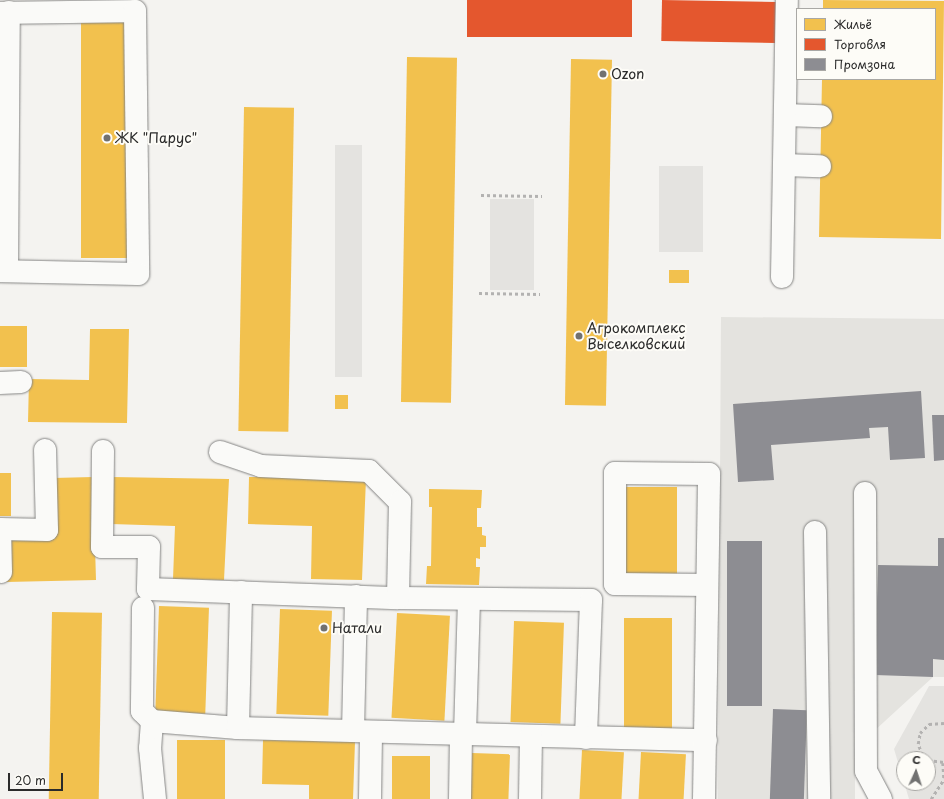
<!DOCTYPE html>
<meta charset="utf-8">
<style>
body{margin:0}
#map{position:relative;width:944px;height:799px;overflow:hidden;background:#f4f3f0;font-family:"Playpen Sans",sans-serif}
div>[style]{position:absolute}
[style*='--x']{left:calc(var(--x)*1px);top:calc(var(--y)*1px);width:calc(var(--w)*1px);rotate:calc(var(--a)*1deg)}
.built>*{inset:0;background:#e4e3df}
.green>*{inset:0;background:#e4e3e0;transform-origin:0 0}
.homes>*{inset:0;background:#f2c14e;transform-origin:0 0}
.shops>*{inset:0;background:#e4572e;transform-origin:0 0}
.industry>*{inset:0;background:#8d8d92;transform-origin:0 0}
.path>*{height:2.5px;margin-top:-1.25px;transform-origin:0;background:repeating-linear-gradient(90deg,#b3b2b1 0 3px,transparent 0 6px)}
.roads{filter:drop-shadow(0 0 1px #858584) drop-shadow(0 0 1px #858584)}
.minor>*{height:22px;margin:-11px;padding:0 11px;transform-origin:11px;border-radius:11px;background:#fafaf8}
.dots>*{width:11px;height:11px;translate:-50% -50%;box-sizing:border-box;border:2px solid #fdfcf7;border-radius:50%}
span{translate:-50% -50%;white-space:nowrap;text-align:center;line-height:1.15;-webkit-text-stroke:4px #fdfcf7;paint-order:stroke}
.poi-label{font-size:14px;color:#2b2b2b}
.left{translate:0 -50%;text-align:left}
.legend{position:absolute;left:796px;top:8px;width:140px;height:72px;box-sizing:border-box;background:#fdfcf7;border:1px solid #a9a8a5;margin:0;padding:5px 7px;list-style:none;font-size:12px;color:#2b2b2b}
.legend li{display:flex;align-items:center;gap:8px;height:20px}
.legend b{width:20px;border:1px solid #a9a8a5}
.north{position:absolute;left:896px;top:751px;width:40px;height:40px;box-sizing:border-box;background:#fdfcf7;border:1px solid #a9a8a5;border-radius:50%;rotate:3deg;font-size:11px;font-weight:700;line-height:16px;text-align:center;color:#2b2b2b}
.north::after{content:'';display:block;margin:auto;width:14px;height:18px;background:#717170;clip-path:polygon(50% 0,100% 100%,50% 72%,0 100%)}
.scale{position:absolute;left:8px;top:773px;width:55px;height:18px;box-sizing:border-box;border:2px solid #2b2b2b;border-top:0;padding-left:5px;font-size:12px;line-height:14px;white-space:nowrap;color:#2b2b2b;-webkit-text-stroke:3px #fdfcf7;paint-order:stroke}
</style>
<div id="map">
<div class="built">
<div style="clip-path:polygon(721px 317px,944px 319px,944px 677px,933px 677px,873px 732px,855px 733px,855px 799px,718px 799px)"></div>
</div>
<div class="green">
<div style="left:335px;top:145px;width:27px;height:232px"></div>
<div style="left:659px;top:166px;width:44px;height:86px"></div>
<div style="left:490px;top:199px;width:44px;height:91px"></div>
<div style="clip-path:polygon(evenodd,929px 686px,944px 686px,944px 799px,909px 799px,894px 749px,929px 686px,904px 759px,928px 759px,928px 783px,904px 783px,904px 759px)"></div>
</div>
<div class="homes">
<div style="clip-path:polygon(823px 0,944px 1px,941px 239px,819px 237px,822px 79px,935px 79px,935px 9px,823px 9px)"></div>
<div style="left:81px;top:18px;width:49px;height:240px"></div>
<div style="left:407px;top:57px;width:50px;height:345px;rotate:1deg"></div>
<div style="left:571px;top:59px;width:41px;height:346px;rotate:1deg"></div>
<div style="left:244px;top:107px;width:50px;height:324px;rotate:1deg"></div>
<div style="left:669px;top:270px;width:20px;height:13px"></div>
<div style="left:0;top:326px;width:27px;height:41px"></div>
<div style="clip-path:polygon(90px 329px,129px 329px,127px 423px,28px 422px,29px 379px,89px 380px)"></div>
<div style="left:335px;top:395px;width:13px;height:14px"></div>
<div style="left:0;top:473px;width:11px;height:43px"></div>
<div style="clip-path:polygon(93px 477px,96px 580px,6px 582px,6px 540px,55px 539px,53px 478px)"></div>
<div style="clip-path:polygon(112px 477px,229px 479px,224px 580px,173px 579px,175px 526px,111px 524px)"></div>
<div style="clip-path:polygon(249px 477px,366px 478px,362px 580px,311px 579px,312px 526px,248px 524px)"></div>
<div style="left:624px;top:487px;width:53px;height:90px"></div>
<div style="clip-path:polygon(429px 489px,482px 490px,481px 508px,477px 508px,477px 527px,482px 527px,482px 535px,486px 536px,486px 547px,480px 547px,480px 559px,476px 558px,476px 567px,480px 567px,479px 585px,426px 584px,427px 566px,431px 566px,432px 507px,429px 507px)"></div>
<div style="left:159px;top:606px;width:50px;height:106px;rotate:2deg"></div>
<div style="left:280px;top:609px;width:52px;height:105px;rotate:2deg"></div>
<div style="left:52px;top:612px;width:50px;height:187px;rotate:1deg"></div>
<div style="left:397px;top:613px;width:53px;height:105px;rotate:3deg"></div>
<div style="left:624px;top:618px;width:48px;height:114px"></div>
<div style="left:514px;top:621px;width:50px;height:101px;rotate:2deg"></div>
<div style="left:177px;top:740px;width:48px;height:59px"></div>
<div style="clip-path:polygon(263px 740px,355px 742px,353px 799px,309px 799px,309px 785px,262px 784px)"></div>
<div style="left:582px;top:750px;width:42px;height:49px;rotate:3deg"></div>
<div style="left:641px;top:752px;width:45px;height:47px;rotate:3deg"></div>
<div style="left:472px;top:753px;width:38px;height:46px;rotate:2deg"></div>
<div style="left:392px;top:756px;width:38px;height:43px"></div>
</div>
<div class="shops">
<div style="left:467px;top:0;width:165px;height:37px"></div>
<div style="left:662px;top:0;width:114px;height:41px;rotate:1deg"></div>
</div>
<div class="industry">
<div style="clip-path:polygon(921px 391px,925px 458px,890px 460px,888px 427px,869px 428px,870px 438px,771px 445px,774px 480px,738px 482px,733px 404px)"></div>
<div style="clip-path:polygon(932px 415px,944px 415px,944px 460px,934px 461px)"></div>
<div style="clip-path:polygon(938px 538px,944px 538px,944px 660px,933px 659px,933px 677px,875px 675px,878px 565px,938px 566px)"></div>
<div style="left:727px;top:541px;width:35px;height:165px"></div>
<div style="left:773px;top:709px;width:34px;height:90px;rotate:2deg"></div>
</div>
<div class="path">
<div style="--x:481;--y:195;--w:61;--a:0.9"></div>
<div style="--x:479;--y:293;--w:61;--a:0.9"></div>
<div style="--x:927;--y:759;--w:6;--a:-141"></div>
<div style="--x:922;--y:755;--w:12;--a:-110"></div>
<div style="--x:918;--y:744;--w:11;--a:-80"></div>
<div style="--x:920;--y:733;--w:13;--a:-45"></div>
<div style="--x:929;--y:724;--w:15;--a:-4"></div>
<div style="--x:928;--y:760;--w:16;--a:7"></div>
<div style="--x:943;--y:763;--w:16;--a:86"></div>
<div style="--x:931;--y:799;--w:24;--a:-57"></div>
</div>
<div class="roads">
<div class="minor">
<div style="--x:0;--y:13;--w:135;--a:-0.8"></div>
<div style="--x:135;--y:11;--w:263;--a:89.3"></div>
<div style="--x:138;--y:274;--w:138;--a:-178.8"></div>
<div style="--x:785;--y:115;--w:36;--a:2"></div>
<div style="--x:784;--y:165;--w:36;--a:2"></div>
<div style="--x:7;--y:270;--w:258;--a:-89.6"></div>
<div style="--x:782;--y:277;--w:277;--a:-89"></div>
<div style="--x:0;--y:383;--w:21;--a:-3"></div>
<div style="--x:103;--y:451;--w:96;--a:90.6"></div>
<div style="--x:102;--y:547;--w:47;--a:0"></div>
<div style="--x:149;--y:547;--w:42;--a:91.4"></div>
<div style="--x:148;--y:589;--w:250;--a:2.1"></div>
<div style="--x:398;--y:598;--w:193;--a:0.6"></div>
<div style="--x:591;--y:600;--w:138;--a:92.1"></div>
<div style="--x:220;--y:452;--w:43;--a:18.9"></div>
<div style="--x:261;--y:466;--w:108;--a:2.7"></div>
<div style="--x:369;--y:471;--w:44;--a:45"></div>
<div style="--x:400;--y:502;--w:96;--a:91.2"></div>
<div style="--x:865;--y:493;--w:278;--a:89.8"></div>
<div style="--x:866;--y:771;--w:32;--a:62"></div>
<div style="--x:815;--y:532;--w:267;--a:89.1"></div>
<div style="--x:1;--y:572;--w:43;--a:-91.3"></div>
<div style="--x:0;--y:529;--w:47;--a:1.2"></div>
<div style="--x:47;--y:530;--w:80;--a:-91.4"></div>
<div style="--x:143;--y:608;--w:103;--a:90.6"></div>
<div style="--x:142;--y:711;--w:14;--a:45"></div>
<div style="--x:152;--y:721;--w:86;--a:4.7"></div>
<div style="--x:238;--y:728;--w:468;--a:1.5"></div>
<div style="--x:152;--y:721;--w:27;--a:94"></div>
<div style="--x:150;--y:748;--w:51;--a:84.4"></div>
<div style="--x:238;--y:728;--w:136;--a:-88.7"></div>
<div style="--x:353;--y:731;--w:135;--a:-88.7"></div>
<div style="--x:465;--y:734;--w:135;--a:-88.3"></div>
<div style="--x:370;--y:799;--w:67;--a:-89.1"></div>
<div style="--x:460;--y:799;--w:65;--a:-89.1"></div>
<div style="--x:530;--y:799;--w:62;--a:-89.1"></div>
<div style="--x:704;--y:799;--w:325;--a:-89.1"></div>
<div style="--x:709;--y:474;--w:94;--a:-179.4"></div>
<div style="--x:615;--y:473;--w:111;--a:90"></div>
<div style="--x:615;--y:584;--w:92;--a:0.6"></div>
</div>
</div>
<div class="dots">
<div style="left:603px;top:74px;background:#717170"></div>
<div style="left:107px;top:138px;background:#717170"></div>
<div style="left:579px;top:336px;background:#717170"></div>
<div style="left:324px;top:628px;background:#717170"></div>
</div>
<div class="poi-label">
<span class="left" style="left:611px;top:74px">Ozon</span>
<span class="left" style="left:115px;top:138px">ЖК "Парус"</span>
<span class="left" style="left:587px;top:336px">Агрокомплекс<br>Выселковский</span>
<span class="left" style="left:332px;top:628px">Натали</span>
</div>
<ul class="legend">
<li><b style="height:11px;background:#f2c14e"></b>Жильё</li>
<li><b style="height:11px;background:#e4572e"></b>Торговля</li>
<li><b style="height:11px;background:#8d8d92"></b>Промзона</li>
</ul>
<div class="north">С</div>
<div class="scale">20 m</div>
</div>
